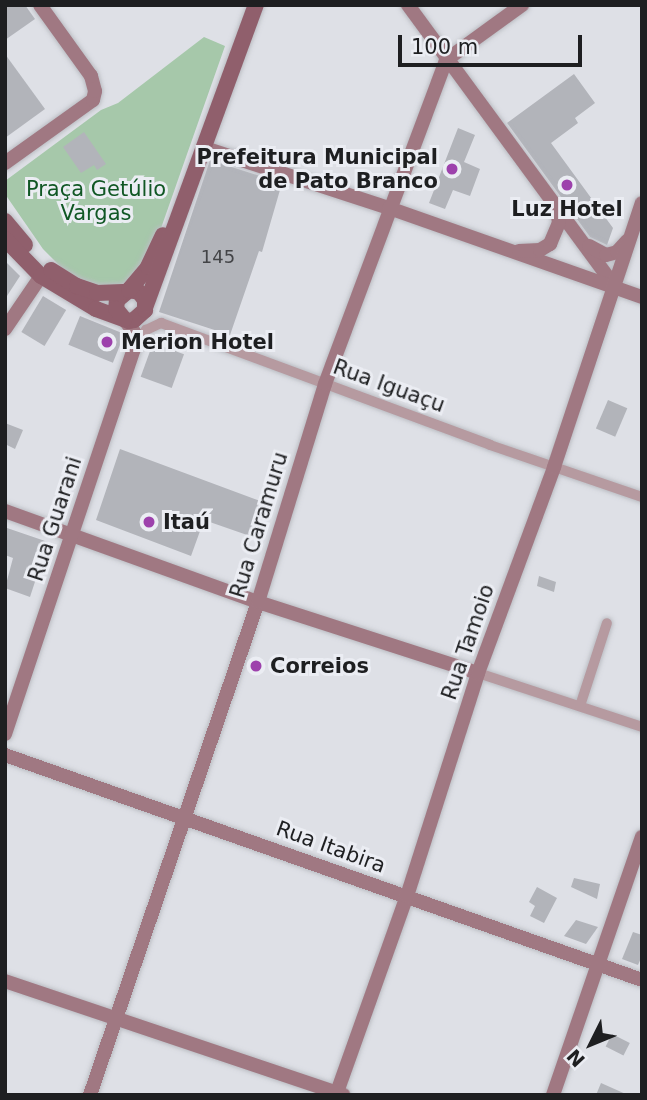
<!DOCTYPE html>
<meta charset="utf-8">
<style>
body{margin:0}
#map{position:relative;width:647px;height:1100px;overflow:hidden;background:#dee0e6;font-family:"DejaVu Sans",sans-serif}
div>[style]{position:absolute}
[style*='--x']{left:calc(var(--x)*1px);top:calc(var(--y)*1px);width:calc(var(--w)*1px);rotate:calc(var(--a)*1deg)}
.green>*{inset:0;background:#a6c8aa}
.building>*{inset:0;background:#b2b4ba;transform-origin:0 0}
.roads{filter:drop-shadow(0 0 2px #bbbdc3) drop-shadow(0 0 2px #bbbdc3)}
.street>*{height:10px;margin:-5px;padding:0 5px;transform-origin:5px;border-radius:5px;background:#b69aa0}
.secondary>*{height:14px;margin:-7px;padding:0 7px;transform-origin:7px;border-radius:7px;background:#a07882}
.primary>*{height:16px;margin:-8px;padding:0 8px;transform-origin:8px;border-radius:8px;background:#905f6c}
.dots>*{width:19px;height:19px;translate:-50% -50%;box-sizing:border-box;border:4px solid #ebedf3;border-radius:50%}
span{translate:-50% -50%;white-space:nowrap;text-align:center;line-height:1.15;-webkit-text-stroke:6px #ebedf3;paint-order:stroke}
.number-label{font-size:18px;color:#434447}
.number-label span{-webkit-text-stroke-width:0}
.poi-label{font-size:21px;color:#1e1f21;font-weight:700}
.right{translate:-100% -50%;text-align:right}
.left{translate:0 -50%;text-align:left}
.park-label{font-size:21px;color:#105724}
.street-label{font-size:21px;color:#1e1f21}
.frame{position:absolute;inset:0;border:7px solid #1e1f21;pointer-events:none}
.north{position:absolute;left:556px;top:1009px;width:70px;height:70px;-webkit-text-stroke:5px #ebedf3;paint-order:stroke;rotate:227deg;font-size:19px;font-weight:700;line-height:28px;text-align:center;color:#1e1f21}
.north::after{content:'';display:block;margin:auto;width:24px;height:32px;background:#1e1f21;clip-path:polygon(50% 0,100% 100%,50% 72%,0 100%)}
.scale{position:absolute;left:398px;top:35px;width:184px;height:32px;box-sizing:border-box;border:4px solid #1e1f21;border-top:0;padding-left:9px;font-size:21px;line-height:24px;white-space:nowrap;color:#1e1f21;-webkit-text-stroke:5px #ebedf3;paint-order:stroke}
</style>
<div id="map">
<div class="green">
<div style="clip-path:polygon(204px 37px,225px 46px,153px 251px,132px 281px,108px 288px,86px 283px,62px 268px,43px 249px,5px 194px,5px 181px,101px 110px,118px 103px)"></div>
</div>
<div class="building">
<div style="clip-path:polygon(5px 5px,25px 5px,35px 19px,5px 40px)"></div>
<div style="clip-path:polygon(5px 54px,45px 109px,5px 138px)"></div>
<div style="clip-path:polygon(574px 74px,595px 103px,575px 118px,578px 123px,551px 143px,613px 228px,607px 245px,590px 237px,507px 123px)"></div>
<div style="clip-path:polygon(458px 128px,475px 135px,464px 162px,480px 169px,470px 196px,453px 190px,445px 209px,429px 203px)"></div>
<div style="clip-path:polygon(84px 132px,106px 164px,97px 170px,94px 165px,81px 173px,63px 147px)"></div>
<div style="clip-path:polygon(210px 160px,282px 183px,262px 252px,259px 251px,230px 335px,159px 312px)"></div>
<div style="clip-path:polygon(5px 261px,20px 276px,5px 299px)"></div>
<div style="left:43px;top:296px;width:27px;height:42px;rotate:31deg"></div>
<div style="left:80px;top:316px;width:48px;height:31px;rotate:22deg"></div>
<div style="left:153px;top:343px;width:33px;height:36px;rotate:20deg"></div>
<div style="left:608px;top:400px;width:21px;height:31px;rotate:23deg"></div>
<div style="clip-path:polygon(5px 423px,23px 430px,15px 449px,5px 444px)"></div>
<div style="clip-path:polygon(120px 449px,263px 502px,250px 536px,204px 520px,191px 556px,96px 520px)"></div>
<div style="clip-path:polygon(7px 528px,48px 542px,30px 597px,5px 588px,13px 558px,5px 555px)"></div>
<div style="clip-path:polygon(539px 576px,556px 582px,554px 592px,537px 586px)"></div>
<div style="clip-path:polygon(574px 878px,600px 884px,597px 899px,571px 887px)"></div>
<div style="clip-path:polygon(537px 887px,557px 898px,544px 923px,530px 916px,535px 906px,529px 902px)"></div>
<div style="clip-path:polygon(576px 920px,598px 927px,586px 944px,564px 936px)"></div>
<div style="clip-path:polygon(633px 932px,642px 935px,642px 956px,638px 965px,622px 959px)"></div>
<div style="left:612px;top:1034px;width:20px;height:14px;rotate:27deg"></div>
<div style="clip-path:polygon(601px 1083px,628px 1095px,596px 1095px)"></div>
</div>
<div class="roads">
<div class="street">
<div style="--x:136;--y:347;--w:20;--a:-60"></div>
<div style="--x:146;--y:330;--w:17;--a:-25"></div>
<div style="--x:161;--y:323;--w:351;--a:20.3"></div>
<div style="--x:490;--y:445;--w:161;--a:18.9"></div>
<div style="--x:478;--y:673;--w:173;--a:18.2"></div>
<div style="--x:580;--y:706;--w:87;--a:-72"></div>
</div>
<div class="secondary">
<div style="--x:408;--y:5;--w:350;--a:53.7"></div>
<div style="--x:205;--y:148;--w:194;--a:18.1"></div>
<div style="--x:389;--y:208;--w:268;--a:19.4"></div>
<div style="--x:5;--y:163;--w:108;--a:-35.6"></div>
<div style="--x:93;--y:100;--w:9;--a:-77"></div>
<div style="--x:95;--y:91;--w:16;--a:-105"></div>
<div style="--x:91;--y:76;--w:87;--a:-125.7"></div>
<div style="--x:589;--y:246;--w:19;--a:28"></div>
<div style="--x:606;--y:255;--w:11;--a:-15"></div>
<div style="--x:617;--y:252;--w:15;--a:-48"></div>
<div style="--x:519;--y:251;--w:21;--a:-3"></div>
<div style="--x:540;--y:250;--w:12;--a:-31"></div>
<div style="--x:550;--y:244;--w:23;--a:-67"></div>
<div style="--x:559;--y:223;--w:15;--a:-98"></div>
<div style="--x:5;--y:329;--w:64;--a:-55.8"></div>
<div style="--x:5;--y:511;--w:269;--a:19.8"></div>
<div style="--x:258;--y:602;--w:231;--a:17.9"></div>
<div style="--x:5;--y:734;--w:406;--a:-71.5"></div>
<div style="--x:134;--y:349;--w:17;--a:-90"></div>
<div style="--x:134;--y:332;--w:16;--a:-128"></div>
<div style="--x:5;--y:755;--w:676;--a:19.45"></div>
<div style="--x:5;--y:981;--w:357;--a:18.6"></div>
<div style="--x:90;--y:1095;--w:521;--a:-71.18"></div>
<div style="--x:258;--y:602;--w:228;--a:-72.9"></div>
<div style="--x:325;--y:384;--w:346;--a:-69.5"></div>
<div style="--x:446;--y:60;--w:94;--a:-35.9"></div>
<div style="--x:336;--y:1095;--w:211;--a:-70.4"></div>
<div style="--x:407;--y:896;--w:234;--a:-72.3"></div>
<div style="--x:478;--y:673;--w:220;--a:-69.7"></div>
<div style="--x:554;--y:467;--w:278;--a:-71.6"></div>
<div style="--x:553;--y:1095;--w:273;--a:-71"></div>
</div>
<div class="primary">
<div style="--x:5;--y:221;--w:31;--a:50"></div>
<div style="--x:5;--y:239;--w:52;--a:45.8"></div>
<div style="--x:41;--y:276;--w:64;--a:31"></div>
<div style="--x:96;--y:309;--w:35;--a:20"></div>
<div style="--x:129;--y:321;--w:5;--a:-11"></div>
<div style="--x:134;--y:320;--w:15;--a:-42"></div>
<div style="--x:145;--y:310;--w:10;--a:-90"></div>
<div style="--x:145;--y:300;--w:10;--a:-127"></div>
<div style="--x:139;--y:292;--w:10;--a:-169"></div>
<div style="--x:129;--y:290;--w:16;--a:140"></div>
<div style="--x:117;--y:300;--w:9;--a:96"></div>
<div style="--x:116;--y:309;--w:13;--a:51"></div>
<div style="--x:51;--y:270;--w:31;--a:32"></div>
<div style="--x:77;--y:286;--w:21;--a:19"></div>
<div style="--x:97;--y:293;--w:26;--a:-2"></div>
<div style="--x:129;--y:290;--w:30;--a:-50"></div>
<div style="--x:148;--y:267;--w:35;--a:-65"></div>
<div style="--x:146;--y:305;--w:320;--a:-69.9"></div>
</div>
</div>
<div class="dots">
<div style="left:452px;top:169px;background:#9d41ac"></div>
<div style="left:567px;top:185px;background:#9d41ac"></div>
<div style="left:107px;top:342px;background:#9d41ac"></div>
<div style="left:149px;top:522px;background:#9d41ac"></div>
<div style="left:256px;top:666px;background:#9d41ac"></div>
</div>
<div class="number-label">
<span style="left:218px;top:257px">145</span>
</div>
<div class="poi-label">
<span class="right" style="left:438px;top:169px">Prefeitura Municipal<br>de Pato Branco</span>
<span style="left:567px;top:209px">Luz Hotel</span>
<span class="left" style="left:121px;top:342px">Merion Hotel</span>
<span class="left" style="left:163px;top:522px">Itaú</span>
<span class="left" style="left:270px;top:666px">Correios</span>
</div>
<div class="park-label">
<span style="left:96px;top:201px">Praça Getúlio<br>Vargas</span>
</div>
<div class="street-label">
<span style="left:389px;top:386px;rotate:20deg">Rua Iguaçu</span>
<span style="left:55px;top:519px;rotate:-72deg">Rua Guarani</span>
<span style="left:259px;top:525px;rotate:-73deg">Rua Caramuru</span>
<span style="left:468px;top:642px;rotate:-71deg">Rua Tamoio</span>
<span style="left:331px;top:847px;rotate:20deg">Rua Itabira</span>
</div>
<div class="frame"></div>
<div class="north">N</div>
<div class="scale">100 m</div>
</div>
